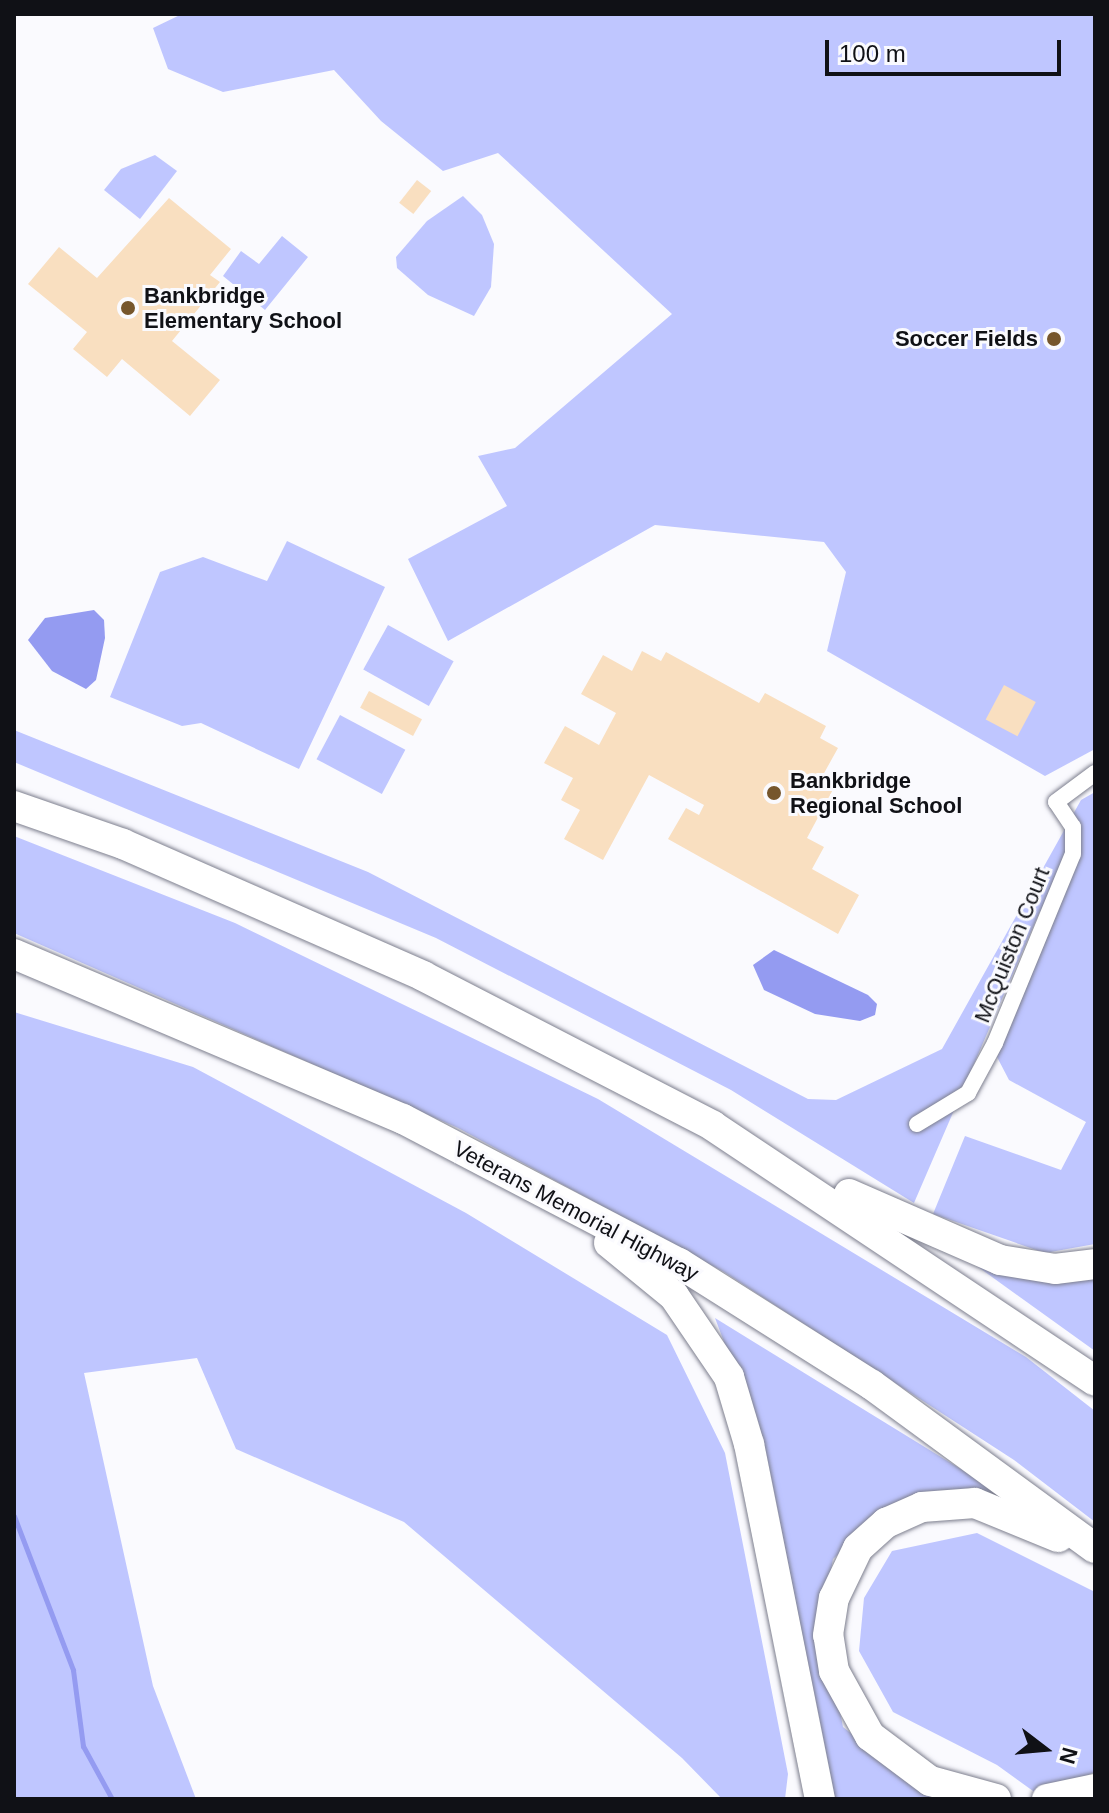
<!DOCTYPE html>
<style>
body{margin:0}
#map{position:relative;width:1109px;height:1813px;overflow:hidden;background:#fafafe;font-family:Arial,sans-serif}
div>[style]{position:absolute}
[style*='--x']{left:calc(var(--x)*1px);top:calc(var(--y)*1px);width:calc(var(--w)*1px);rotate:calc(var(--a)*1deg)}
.green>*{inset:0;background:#bfc6ff;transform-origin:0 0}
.water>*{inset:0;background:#949bf1}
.stream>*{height:5px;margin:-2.5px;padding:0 2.5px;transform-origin:2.5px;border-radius:2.5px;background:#949bf1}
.building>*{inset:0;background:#f9dfc0;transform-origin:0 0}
.roads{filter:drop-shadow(0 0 2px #7d7f8e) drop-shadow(0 0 2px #7d7f8e)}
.street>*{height:16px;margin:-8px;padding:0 8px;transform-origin:8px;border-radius:8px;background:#fff}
.highway>*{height:30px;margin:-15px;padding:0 15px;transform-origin:15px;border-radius:15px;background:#fff}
.dots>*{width:22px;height:22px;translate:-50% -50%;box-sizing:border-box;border:4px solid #fafafe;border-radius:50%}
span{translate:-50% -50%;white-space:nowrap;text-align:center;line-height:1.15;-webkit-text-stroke:6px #fafafe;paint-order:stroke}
.poi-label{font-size:22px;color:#101116;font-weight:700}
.left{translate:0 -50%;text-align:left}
.right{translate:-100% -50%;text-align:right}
.street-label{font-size:22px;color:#101116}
.frame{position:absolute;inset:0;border:16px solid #101116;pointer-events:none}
.north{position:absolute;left:1005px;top:1709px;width:80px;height:80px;-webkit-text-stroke:6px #fafafe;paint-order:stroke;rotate:106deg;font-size:22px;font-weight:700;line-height:32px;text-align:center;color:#101116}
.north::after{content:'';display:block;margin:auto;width:28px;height:36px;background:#101116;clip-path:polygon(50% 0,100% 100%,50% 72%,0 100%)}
.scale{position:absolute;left:825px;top:40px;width:236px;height:36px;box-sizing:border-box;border:4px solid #101116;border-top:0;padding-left:10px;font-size:24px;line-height:28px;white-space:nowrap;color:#101116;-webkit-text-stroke:6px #fafafe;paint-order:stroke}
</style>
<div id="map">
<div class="green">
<div style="clip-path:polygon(182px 14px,1095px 14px,1095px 749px,1045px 776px,827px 651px,846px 572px,824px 542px,655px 525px,448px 641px,408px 559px,507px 506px,478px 456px,515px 448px,672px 314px,498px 153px,443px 171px,381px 121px,334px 70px,223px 92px,168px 69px,153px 28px)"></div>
<div style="clip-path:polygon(155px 155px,177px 171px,140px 219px,104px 190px,121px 169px)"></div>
<div style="clip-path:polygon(463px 196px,482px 215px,494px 244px,491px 287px,474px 316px,428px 295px,397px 268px,396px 257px,427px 221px)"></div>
<div style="clip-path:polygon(282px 236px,308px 257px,265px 310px,223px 276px,241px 251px,259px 264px)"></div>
<div style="clip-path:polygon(287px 541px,385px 587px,299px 769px,201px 723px,182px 726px,110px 697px,160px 572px,203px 557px,267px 581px)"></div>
<div style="left:388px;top:625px;width:75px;height:51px;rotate:29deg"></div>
<div style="left:340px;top:715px;width:74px;height:50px;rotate:28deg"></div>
<div style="clip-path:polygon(14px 730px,368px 872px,808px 1099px,836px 1100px,942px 1049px,1081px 800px,1095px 792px,1095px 1244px,1045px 1253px,933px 1214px,965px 1136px,1061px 1170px,1086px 1122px,1009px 1080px,997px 1057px,1056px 916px,1040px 911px,914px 1203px,731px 1090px,436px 938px,14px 762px)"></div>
<div style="clip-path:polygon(14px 836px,235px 923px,598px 1099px,1026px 1357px,1095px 1411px,1095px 1522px,1014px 1460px,724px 1272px,458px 1128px,14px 933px)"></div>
<div style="clip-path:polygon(14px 1012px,193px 1067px,466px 1213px,667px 1335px,725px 1453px,788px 1774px,785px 1799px,722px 1799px,682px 1758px,404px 1522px,236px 1449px,197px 1358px,84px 1373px,153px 1686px,196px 1799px,14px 1799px)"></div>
<div style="clip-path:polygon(974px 1264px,1068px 1283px,1095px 1273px,1095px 1351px)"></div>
<div style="clip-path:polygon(715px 1318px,998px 1492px,895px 1503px,833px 1559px,822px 1620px,843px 1727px,934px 1799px,834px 1799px,764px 1448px)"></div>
<div style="clip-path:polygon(977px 1533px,1095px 1592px,1095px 1772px,1040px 1796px,997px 1765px,893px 1712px,859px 1651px,864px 1598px,892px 1551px)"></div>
</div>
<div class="water">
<div style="clip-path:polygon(94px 610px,104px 620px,105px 638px,96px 680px,86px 689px,52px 671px,28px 640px,45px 618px)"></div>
<div style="clip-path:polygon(774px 950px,868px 995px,877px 1004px,875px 1015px,860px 1021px,815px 1014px,764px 990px,753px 965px)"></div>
</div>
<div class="stream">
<div style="--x:14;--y:1516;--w:165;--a:69"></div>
<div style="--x:73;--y:1670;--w:77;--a:82.5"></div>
<div style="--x:83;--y:1746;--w:60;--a:61.3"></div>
</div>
<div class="building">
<div style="left:417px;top:180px;width:18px;height:29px;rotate:38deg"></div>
<div style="clip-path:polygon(169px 198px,231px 249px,210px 275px,220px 282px,172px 341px,220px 380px,190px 416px,122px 359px,107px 377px,73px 349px,87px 332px,28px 284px,59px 247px,97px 278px)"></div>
<div style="clip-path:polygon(642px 651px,661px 661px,666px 652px,759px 703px,765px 693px,826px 726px,820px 738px,838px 748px,823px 775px,837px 782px,807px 838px,824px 847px,812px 869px,859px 895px,838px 934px,668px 839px,686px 808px,699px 815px,704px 805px,649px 775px,603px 860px,564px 839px,580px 810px,561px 800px,573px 778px,544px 763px,565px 726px,599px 745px,616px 713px,581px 694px,603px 655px,632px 671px)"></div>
<div style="left:1004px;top:685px;width:36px;height:39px;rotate:28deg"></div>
<div style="left:369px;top:691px;width:60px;height:19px;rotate:28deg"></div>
</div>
<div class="roads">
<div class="street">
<div style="--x:917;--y:1124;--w:60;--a:-31.3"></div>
<div style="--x:968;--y:1093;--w:57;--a:-61.6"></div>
<div style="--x:995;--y:1043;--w:204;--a:-67.6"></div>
<div style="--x:1073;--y:854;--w:27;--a:-90"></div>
<div style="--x:1073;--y:827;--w:30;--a:-124"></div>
<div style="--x:1056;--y:802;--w:49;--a:-36.6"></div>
</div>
<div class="highway">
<div style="--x:14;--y:806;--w:115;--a:19.2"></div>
<div style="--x:123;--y:844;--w:328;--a:23.7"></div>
<div style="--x:423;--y:976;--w:326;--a:27.3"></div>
<div style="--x:713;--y:1126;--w:459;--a:33.7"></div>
<div style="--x:14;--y:954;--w:423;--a:23"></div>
<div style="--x:403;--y:1119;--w:311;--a:27.6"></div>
<div style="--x:679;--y:1263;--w:228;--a:32.3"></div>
<div style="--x:872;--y:1385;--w:276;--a:36.2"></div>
<div style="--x:849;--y:1194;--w:165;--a:23.6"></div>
<div style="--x:1000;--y:1260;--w:56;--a:9.3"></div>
<div style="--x:1055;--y:1269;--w:40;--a:-7.1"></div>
<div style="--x:609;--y:1243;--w:84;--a:39.2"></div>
<div style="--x:674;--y:1296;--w:98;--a:55.8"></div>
<div style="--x:729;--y:1377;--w:70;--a:73.4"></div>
<div style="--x:749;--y:1444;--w:362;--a:78.7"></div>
<div style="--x:996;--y:1799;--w:68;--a:-164.7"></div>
<div style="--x:930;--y:1781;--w:75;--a:-143.1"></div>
<div style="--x:870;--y:1736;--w:74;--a:-119"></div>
<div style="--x:834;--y:1671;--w:36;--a:-99"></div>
<div style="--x:828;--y:1635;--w:37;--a:-81"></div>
<div style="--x:834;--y:1598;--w:55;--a:-64.4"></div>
<div style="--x:858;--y:1548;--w:38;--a:-42"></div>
<div style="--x:886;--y:1523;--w:39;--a:-24"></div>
<div style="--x:922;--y:1507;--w:53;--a:-4.3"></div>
<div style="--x:975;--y:1503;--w:90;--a:22.3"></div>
<div style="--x:1047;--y:1799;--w:49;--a:-11.8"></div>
</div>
</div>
<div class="dots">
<div style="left:128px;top:308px;background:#76562c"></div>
<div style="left:1054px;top:339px;background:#76562c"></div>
<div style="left:774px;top:793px;background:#76562c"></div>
</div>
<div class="poi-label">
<span class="left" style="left:144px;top:308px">Bankbridge<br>Elementary School</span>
<span class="right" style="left:1038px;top:339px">Soccer Fields</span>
<span class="left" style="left:790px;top:793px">Bankbridge<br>Regional School</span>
</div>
<div class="street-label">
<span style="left:1012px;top:945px;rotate:-68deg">McQuiston Court</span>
<span style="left:576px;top:1211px;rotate:28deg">Veterans Memorial Highway</span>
</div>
<div class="frame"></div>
<div class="north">N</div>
<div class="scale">100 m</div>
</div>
